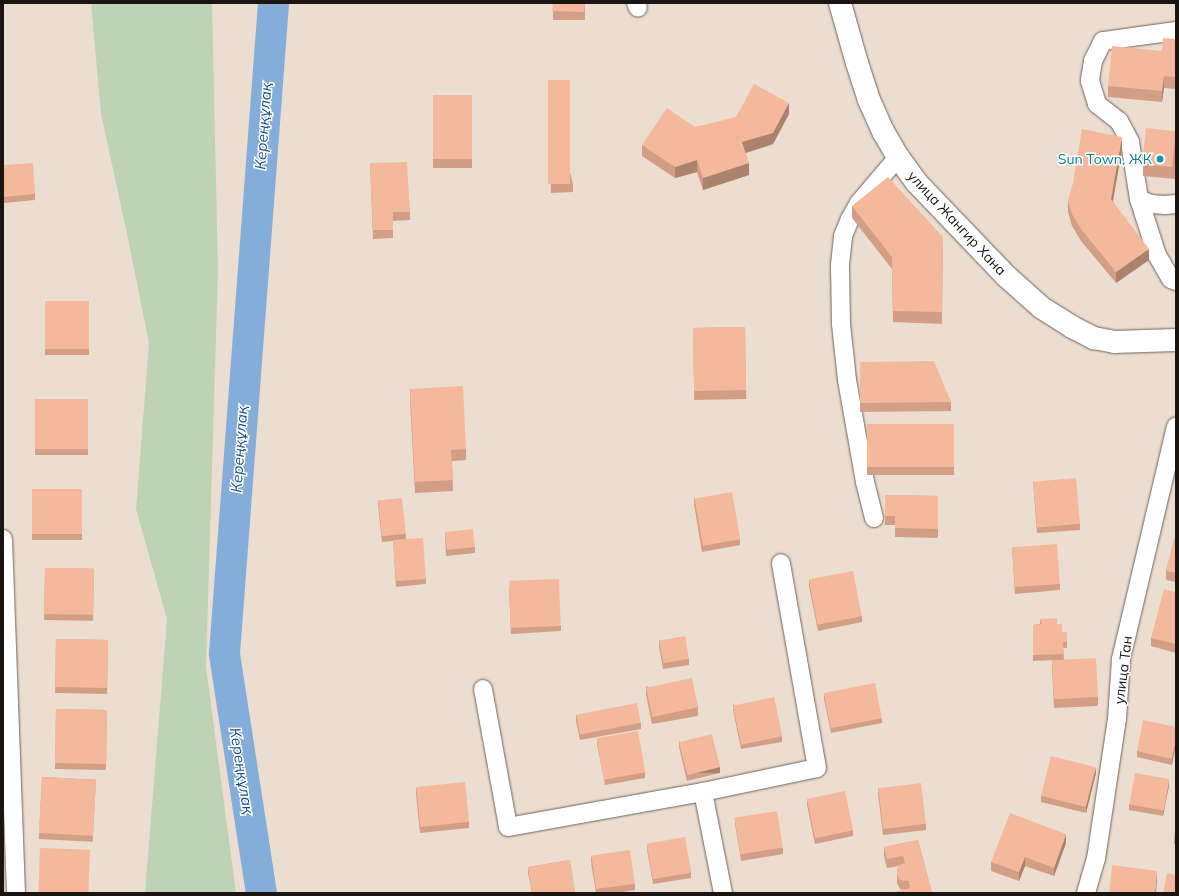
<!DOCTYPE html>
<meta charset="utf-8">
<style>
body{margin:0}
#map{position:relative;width:1179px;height:896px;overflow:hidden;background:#ecddd1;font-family:Mulish,sans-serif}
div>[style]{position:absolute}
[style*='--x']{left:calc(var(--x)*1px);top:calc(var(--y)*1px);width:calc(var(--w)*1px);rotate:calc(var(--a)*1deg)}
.green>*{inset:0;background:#bed3b4}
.river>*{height:31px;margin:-15.5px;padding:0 15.5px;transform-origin:15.5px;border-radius:15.5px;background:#84adda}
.roads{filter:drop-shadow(0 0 1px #706358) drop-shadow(0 0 1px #706358)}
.minor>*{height:18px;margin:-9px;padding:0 9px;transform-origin:9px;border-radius:9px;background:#fff}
.tertiary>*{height:22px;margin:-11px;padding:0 11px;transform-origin:11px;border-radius:11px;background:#fff}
.wall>*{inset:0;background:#d29f86;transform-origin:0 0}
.shaded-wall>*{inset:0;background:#ab826d;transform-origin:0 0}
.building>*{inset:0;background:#f4b99c;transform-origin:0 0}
.dots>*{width:11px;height:11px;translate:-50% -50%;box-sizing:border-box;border:2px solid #fff;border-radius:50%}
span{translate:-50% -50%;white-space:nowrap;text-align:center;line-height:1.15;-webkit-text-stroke:3px #fff;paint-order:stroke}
.culture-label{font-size:14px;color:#0d838f}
.right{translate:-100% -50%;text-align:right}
.street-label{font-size:14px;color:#1a1511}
.water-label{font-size:15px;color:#124e85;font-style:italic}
.frame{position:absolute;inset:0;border:4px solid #1a1511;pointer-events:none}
</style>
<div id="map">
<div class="green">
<div style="clip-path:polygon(91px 3px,212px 3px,218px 270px,206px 667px,236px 893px,145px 893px,167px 619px,136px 509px,149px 343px,125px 224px,101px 114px)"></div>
</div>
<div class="river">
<div style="--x:261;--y:893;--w:243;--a:-98.8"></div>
<div style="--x:224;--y:653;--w:652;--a:-85.69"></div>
</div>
<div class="roads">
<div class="minor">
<div style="--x:636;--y:3;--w:5;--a:68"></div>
<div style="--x:1176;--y:31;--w:74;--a:172.2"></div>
<div style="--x:1103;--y:41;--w:22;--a:117"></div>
<div style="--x:1093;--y:61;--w:20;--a:99"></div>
<div style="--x:1090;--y:81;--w:24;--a:73"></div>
<div style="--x:1097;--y:104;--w:28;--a:38"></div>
<div style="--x:1119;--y:121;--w:24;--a:62"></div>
<div style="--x:1130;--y:142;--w:58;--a:81"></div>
<div style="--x:1139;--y:199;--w:13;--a:23"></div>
<div style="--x:1151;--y:204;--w:14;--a:4"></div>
<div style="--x:1165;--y:205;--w:11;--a:-5"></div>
<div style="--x:1139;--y:199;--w:59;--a:72.2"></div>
<div style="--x:1157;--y:255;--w:28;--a:60"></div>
<div style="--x:1171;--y:279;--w:5;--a:22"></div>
<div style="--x:874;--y:518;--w:37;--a:-104"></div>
<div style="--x:865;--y:482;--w:104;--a:-100"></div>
<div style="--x:847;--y:380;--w:56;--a:-96.1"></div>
<div style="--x:841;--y:324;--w:59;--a:-91"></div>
<div style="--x:840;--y:265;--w:29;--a:-84"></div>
<div style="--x:843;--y:236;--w:18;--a:-68"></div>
<div style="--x:850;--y:219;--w:18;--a:-61"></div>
<div style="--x:859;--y:203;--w:60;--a:-49.7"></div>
<div style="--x:3;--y:539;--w:354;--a:87.9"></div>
<div style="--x:483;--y:689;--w:140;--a:79.7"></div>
<div style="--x:508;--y:827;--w:198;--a:-10.2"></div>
<div style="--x:703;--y:792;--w:103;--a:78.8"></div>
<div style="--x:703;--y:792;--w:116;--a:-11.9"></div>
<div style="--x:817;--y:768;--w:208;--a:-100"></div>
<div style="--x:1086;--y:893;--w:35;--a:-74"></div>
<div style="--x:1096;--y:859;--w:142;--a:-81.5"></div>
<div style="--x:1117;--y:719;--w:60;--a:-86.2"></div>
<div style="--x:1121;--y:659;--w:239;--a:-76.7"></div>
</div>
<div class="tertiary">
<div style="--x:840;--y:3;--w:62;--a:74.2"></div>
<div style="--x:857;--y:63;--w:39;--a:72"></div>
<div style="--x:869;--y:100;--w:36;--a:66"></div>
<div style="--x:884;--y:133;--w:28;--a:60"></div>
<div style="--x:898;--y:157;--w:31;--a:54"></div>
<div style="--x:916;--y:182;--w:130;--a:46.2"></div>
<div style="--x:1006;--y:276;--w:48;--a:41.6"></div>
<div style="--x:1042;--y:308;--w:36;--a:32"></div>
<div style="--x:1072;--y:327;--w:25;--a:27"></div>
<div style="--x:1094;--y:338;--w:20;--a:11"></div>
<div style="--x:1114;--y:342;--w:62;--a:-1.8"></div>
</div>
</div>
<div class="wall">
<div style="left:553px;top:3px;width:32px;height:17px"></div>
<div style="clip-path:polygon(1176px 39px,1176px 89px,1164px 88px,1162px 102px,1108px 97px,1108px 86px,1162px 51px)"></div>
<div style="clip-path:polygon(548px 89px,573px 184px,573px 192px,551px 193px)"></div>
<div style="left:433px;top:95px;width:39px;height:73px"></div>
<div style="clip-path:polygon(789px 114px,773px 144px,746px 153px,749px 175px,703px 190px,697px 172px,675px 178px,642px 156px,642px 145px,695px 127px)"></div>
<div style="clip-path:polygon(1176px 131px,1176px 179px,1143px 176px,1143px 164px)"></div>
<div style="clip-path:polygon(1122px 149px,1113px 201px,1149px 260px,1116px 283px,1081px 241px,1072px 226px,1068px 212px,1068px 201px)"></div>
<div style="clip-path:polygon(370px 163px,410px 212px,410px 220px,393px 221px,393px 238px,373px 239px)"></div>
<div style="clip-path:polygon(3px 165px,35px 194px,35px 200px,4px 203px,3px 187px)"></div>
<div style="clip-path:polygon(852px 206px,943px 237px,942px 324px,893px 322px,892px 269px,852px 218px)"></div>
<div style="left:45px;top:301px;width:44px;height:54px"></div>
<div style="left:745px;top:327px;width:72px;height:52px;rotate:89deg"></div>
<div style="clip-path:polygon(860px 362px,951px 402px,951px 411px,860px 412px)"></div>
<div style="clip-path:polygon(410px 389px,466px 449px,466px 460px,452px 461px,453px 491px,415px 493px,410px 401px)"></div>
<div style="left:35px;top:399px;width:53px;height:56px"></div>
<div style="left:954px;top:424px;width:51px;height:87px;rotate:90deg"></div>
<div style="clip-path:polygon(1033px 481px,1080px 524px,1080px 530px,1037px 533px)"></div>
<div style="left:32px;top:489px;width:50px;height:51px"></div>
<div style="clip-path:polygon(885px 495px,938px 496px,938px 538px,895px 537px,895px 525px,885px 525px)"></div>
<div style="clip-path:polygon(694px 498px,740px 539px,740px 545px,702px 552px,694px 504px)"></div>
<div style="clip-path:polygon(378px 500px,406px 534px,406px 539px,426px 579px,426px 584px,396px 587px,393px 541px,382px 542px,378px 506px)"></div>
<div style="clip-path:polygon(445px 532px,475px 547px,475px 553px,446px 556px)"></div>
<div style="clip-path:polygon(1176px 539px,1176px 582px,1166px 580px,1166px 571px)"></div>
<div style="clip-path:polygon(1012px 548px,1060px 584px,1060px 590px,1015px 594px)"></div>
<div style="left:45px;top:568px;width:49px;height:52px;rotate:1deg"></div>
<div style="clip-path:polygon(809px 580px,862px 616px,862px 622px,818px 631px,809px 586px)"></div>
<div style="clip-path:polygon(509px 588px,561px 626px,561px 631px,511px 634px)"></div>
<div style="clip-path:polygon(1176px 592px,1176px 653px,1151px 646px,1151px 638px)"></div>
<div style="clip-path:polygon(1040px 619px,1057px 624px,1067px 642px,1067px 648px,1063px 648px,1064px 660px,1098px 697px,1098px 706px,1054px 708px,1052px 669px,1052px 661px,1054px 660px,1033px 661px,1033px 625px,1040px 624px)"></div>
<div style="left:56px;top:639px;width:52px;height:54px;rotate:1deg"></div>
<div style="clip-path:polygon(659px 640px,689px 659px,689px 665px,663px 669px,659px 646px)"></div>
<div style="clip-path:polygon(646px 686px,698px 707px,698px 716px,652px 724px,646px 695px)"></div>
<div style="clip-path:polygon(824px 693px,882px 718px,882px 723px,831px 733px,824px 699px)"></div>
<div style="clip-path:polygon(733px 704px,782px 736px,782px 742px,741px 749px,733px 710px)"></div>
<div style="left:56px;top:709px;width:51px;height:60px;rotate:1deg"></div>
<div style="clip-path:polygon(576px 715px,641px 723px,641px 729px,580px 740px,576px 721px)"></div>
<div style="clip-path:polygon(1176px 727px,1172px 765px,1137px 757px,1137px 751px)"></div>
<div style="clip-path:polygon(597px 738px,645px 772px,645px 778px,605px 785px,597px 744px)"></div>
<div style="clip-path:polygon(679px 741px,720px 773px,687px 781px,679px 747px)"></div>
<div style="clip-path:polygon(1096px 773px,1086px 813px,1041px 802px,1041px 796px)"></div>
<div style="left:42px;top:777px;width:54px;height:62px;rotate:3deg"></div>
<div style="clip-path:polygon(1169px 785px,1163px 816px,1129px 810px,1129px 804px)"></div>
<div style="clip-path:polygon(416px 788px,469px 822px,469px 828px,420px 833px,416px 794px)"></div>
<div style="clip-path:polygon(878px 788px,926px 824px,926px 830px,883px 835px,878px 794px)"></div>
<div style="clip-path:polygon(807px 799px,853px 830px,853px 836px,815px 844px,807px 805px)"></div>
<div style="clip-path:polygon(735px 818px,783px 848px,783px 854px,741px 861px,735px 824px)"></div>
<div style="clip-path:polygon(1176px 825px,1176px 845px,1174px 844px,1174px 838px)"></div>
<div style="clip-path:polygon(918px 840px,932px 893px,900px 889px,897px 883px,897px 874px,899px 866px,887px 868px,884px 856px,884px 847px)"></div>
<div style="clip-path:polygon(1066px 843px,1054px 876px,1025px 866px,1019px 881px,991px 871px,991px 862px)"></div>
<div style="clip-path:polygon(647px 844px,691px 872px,691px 878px,653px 884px,647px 850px)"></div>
<div style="clip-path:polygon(591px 856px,635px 884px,635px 890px,616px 893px,596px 893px,591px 862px)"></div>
<div style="clip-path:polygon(570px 860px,575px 893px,532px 893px,528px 873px,528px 867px)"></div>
</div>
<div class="shaded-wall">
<div style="clip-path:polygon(1164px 76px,1164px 88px,1162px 102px,1162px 91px)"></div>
<div style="clip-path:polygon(789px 103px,789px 114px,773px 144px,742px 154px,742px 142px)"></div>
<div style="clip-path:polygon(1122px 137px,1122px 149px,1111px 211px,1111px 199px)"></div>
<div style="clip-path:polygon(697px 160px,697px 172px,675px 178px,675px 167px)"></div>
<div style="clip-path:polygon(749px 163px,749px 175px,703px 190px,703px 178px)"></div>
<div style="clip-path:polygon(1149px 249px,1149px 260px,1116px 283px,1116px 272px)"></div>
<div style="clip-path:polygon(1176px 738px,1176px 744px,1172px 765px,1172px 759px)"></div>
<div style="left:720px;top:767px;width:6px;height:34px;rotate:90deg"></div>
<div style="clip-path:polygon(1096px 767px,1096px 773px,1086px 813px,1086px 807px)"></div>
<div style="clip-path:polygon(1169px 779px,1169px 785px,1163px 816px,1163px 810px)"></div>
<div style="clip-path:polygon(1066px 834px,1066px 843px,1054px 876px,1054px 868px)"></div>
<div style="clip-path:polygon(1025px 857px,1025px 866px,1019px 881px,1019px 872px)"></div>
<div style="clip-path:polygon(1157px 871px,1157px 879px,1156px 893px,1155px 893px)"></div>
</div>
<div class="building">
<div style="clip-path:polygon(553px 3px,585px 3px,584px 12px,552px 11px)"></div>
<div style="clip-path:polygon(1163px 38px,1176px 39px,1176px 77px,1164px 76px,1162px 91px,1108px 86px,1112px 46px,1162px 51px)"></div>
<div style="left:548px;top:80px;width:22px;height:104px"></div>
<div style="clip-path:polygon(754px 84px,789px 103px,773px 133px,742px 142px,749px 163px,703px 178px,697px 160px,675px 167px,642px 145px,667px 108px,695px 127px,736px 117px)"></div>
<div style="left:433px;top:95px;width:39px;height:64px"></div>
<div style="left:1146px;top:128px;width:30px;height:36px;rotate:6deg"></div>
<div style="clip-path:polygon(1082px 129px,1122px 137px,1111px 199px,1149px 249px,1116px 272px,1081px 229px,1072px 214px,1068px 201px,1073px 183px)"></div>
<div style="clip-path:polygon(407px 162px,410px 212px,393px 212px,393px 230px,373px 230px,370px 163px)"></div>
<div style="clip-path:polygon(33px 163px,35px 194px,4px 197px,3px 181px,3px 165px)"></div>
<div style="clip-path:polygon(888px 177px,943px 237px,942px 312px,893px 311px,892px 257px,852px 206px)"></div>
<div style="left:45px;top:301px;width:44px;height:48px"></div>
<div style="left:745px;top:327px;width:63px;height:52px;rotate:89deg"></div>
<div style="clip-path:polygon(934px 361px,951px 402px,860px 403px,860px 362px)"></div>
<div style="clip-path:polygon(463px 386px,466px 449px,451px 450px,453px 480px,415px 482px,410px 389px)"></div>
<div style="left:35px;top:399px;width:53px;height:50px"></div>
<div style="left:954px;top:424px;width:43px;height:87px;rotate:90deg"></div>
<div style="left:1076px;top:478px;width:46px;height:43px;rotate:85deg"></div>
<div style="left:32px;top:489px;width:50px;height:45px"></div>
<div style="left:732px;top:492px;width:48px;height:38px;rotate:80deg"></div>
<div style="clip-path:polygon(885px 495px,938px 496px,938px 529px,895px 528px,895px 516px,885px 516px)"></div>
<div style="left:402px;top:498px;width:36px;height:24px;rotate:84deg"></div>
<div style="left:473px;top:529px;width:18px;height:28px;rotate:84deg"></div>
<div style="left:423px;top:538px;width:41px;height:30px;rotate:86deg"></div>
<div style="clip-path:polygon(1174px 538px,1176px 539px,1176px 573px,1166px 571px)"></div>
<div style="left:1057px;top:544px;width:40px;height:45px;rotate:86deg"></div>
<div style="left:45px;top:568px;width:49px;height:46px;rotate:1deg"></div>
<div style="left:853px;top:571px;width:46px;height:45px;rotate:79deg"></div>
<div style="left:559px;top:579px;width:47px;height:50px;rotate:88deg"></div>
<div style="clip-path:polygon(1164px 589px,1176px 592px,1176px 644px,1151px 638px)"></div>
<div style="clip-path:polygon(1057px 618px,1057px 624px,1062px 624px,1062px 632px,1067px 632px,1067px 642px,1063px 642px,1064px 654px,1033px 655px,1033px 625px,1042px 624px,1040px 619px)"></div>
<div style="left:685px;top:636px;width:23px;height:26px;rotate:80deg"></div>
<div style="left:56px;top:639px;width:52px;height:48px;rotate:1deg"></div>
<div style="left:1096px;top:658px;width:39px;height:44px;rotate:87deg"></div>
<div style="left:692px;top:678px;width:30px;height:47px;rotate:78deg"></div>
<div style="left:875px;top:683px;width:36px;height:52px;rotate:79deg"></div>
<div style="left:774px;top:697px;width:40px;height:42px;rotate:78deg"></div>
<div style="left:637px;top:703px;width:20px;height:62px;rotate:79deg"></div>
<div style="left:56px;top:709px;width:51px;height:54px;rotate:1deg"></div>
<div style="clip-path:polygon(1143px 720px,1176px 727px,1176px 738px,1172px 759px,1137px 751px)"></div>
<div style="left:638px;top:731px;width:42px;height:42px;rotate:80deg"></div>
<div style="left:712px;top:734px;width:34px;height:34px;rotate:76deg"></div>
<div style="left:1051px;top:756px;width:46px;height:41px;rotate:14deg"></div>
<div style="left:1135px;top:773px;width:35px;height:32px;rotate:10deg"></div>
<div style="left:42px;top:777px;width:54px;height:56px;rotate:3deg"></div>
<div style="left:465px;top:782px;width:40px;height:49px;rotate:84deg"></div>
<div style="left:921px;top:783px;width:41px;height:43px;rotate:83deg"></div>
<div style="left:845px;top:791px;width:40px;height:39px;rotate:78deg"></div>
<div style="left:777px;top:811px;width:37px;height:43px;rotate:81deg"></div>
<div style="clip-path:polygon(1010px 813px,1066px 834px,1054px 868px,1025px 857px,1019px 872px,991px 862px)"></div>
<div style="clip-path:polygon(1176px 825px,1176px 839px,1174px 838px)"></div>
<div style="left:685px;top:837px;width:36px;height:39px;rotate:80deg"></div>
<div style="clip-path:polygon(918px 840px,932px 893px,895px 893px,894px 892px,910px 888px,909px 881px,900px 880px,897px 874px,897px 866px,905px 863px,903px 856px,887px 859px,884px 847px)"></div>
<div style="left:40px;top:848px;width:50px;height:45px;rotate:2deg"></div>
<div style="left:630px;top:850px;width:34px;height:39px;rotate:82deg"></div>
<div style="clip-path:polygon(570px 860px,575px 892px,570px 893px,532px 893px,528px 867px)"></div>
<div style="clip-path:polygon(1112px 865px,1157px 871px,1155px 893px,1109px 893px)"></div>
<div style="clip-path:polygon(1167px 873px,1176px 875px,1176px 893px,1163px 893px)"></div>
</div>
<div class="dots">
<div style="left:1160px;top:159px;background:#0f9aa8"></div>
</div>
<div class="culture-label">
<span class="right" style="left:1152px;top:159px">Sun Town, ЖК</span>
</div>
<div class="street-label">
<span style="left:957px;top:223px;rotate:47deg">улица Жангир Хана</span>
<span style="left:1123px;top:670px;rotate:-83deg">улица Тан</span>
</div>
<div class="water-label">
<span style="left:263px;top:126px;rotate:-86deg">Кереңқұлақ</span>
<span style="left:239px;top:449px;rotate:-86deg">Кереңқұлақ</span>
<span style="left:242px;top:771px;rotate:81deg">Кереңқұлақ</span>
</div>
<div class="frame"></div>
</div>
